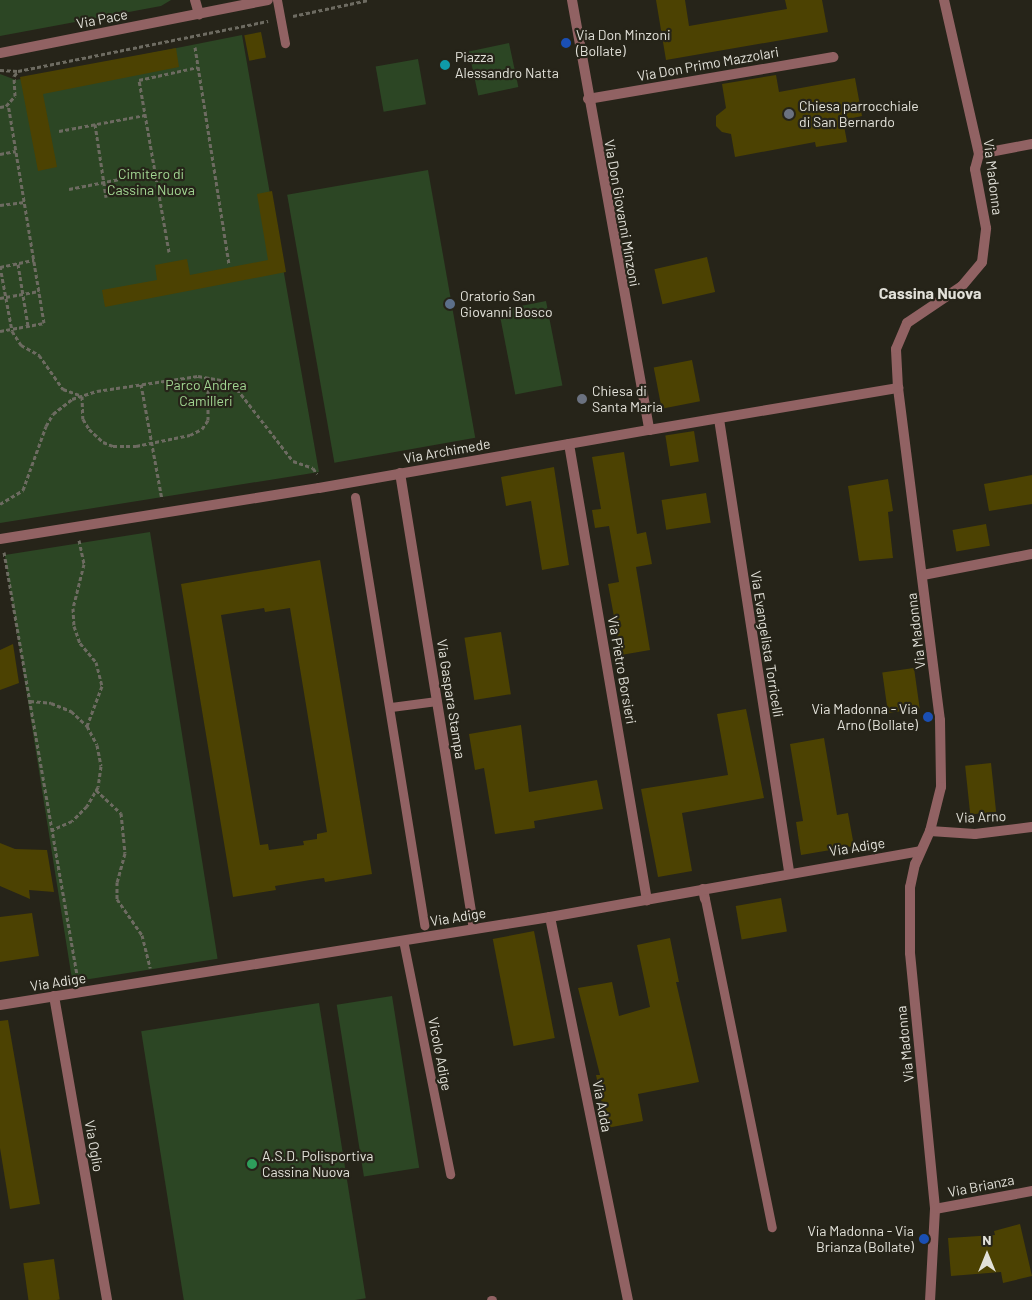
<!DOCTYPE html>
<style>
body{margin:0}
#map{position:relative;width:1032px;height:1300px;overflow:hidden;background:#262419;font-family:Barlow,sans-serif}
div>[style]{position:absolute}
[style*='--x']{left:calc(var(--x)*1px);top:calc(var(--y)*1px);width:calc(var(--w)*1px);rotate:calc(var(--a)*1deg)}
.green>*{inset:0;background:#2c4624;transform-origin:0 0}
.building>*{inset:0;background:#4c4202;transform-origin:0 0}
.path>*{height:3px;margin-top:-1.5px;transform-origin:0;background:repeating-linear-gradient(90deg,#6d6b61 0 4px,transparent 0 6.5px)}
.service>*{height:9px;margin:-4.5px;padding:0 4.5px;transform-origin:4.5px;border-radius:4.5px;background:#916263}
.pedestrian>*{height:10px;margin:-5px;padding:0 5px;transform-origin:5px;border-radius:5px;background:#916263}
.minor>*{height:10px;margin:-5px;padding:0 5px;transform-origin:5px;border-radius:5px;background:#916263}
.tertiary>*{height:10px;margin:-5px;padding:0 5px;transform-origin:5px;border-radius:5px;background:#916263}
.dots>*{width:14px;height:14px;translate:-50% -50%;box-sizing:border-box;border:2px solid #262419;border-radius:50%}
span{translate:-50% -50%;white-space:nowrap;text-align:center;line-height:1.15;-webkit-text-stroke:4.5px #262419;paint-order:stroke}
.street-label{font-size:14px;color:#e2e1d9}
.poi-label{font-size:14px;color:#e2e1d9}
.left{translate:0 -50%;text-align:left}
.right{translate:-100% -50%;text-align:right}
.park-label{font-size:14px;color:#a2d692}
.quarter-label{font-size:16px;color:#e2e1d9;font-weight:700}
.north{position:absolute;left:962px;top:1230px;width:50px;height:50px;-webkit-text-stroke:4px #262419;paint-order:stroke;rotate:0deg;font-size:14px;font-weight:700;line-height:20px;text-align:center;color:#e2e1d9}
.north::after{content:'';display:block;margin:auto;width:18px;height:22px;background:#e2e1d9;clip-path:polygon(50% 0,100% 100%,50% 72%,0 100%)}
</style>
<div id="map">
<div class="green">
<div style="clip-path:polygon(0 0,171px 0,161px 6px,0 36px)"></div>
<div style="clip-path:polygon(242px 35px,319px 472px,0 523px,0 74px,16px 80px)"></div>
<div style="left:509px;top:43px;width:45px;height:41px;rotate:78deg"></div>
<div style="left:418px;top:59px;width:46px;height:43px;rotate:80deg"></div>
<div style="left:428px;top:170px;width:272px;height:143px;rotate:80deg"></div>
<div style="left:546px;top:301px;width:86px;height:48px;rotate:79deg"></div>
<div style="left:150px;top:532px;width:432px;height:147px;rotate:81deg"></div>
<div style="left:392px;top:996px;width:174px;height:56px;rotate:81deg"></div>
<div style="left:319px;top:1003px;width:299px;height:180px;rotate:81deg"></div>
</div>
<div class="building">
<div style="clip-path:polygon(656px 0,685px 0,689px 26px,787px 9px,785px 0,822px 0,828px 32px,666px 60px)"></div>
<div style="left:261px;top:32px;width:26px;height:17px;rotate:79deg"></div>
<div style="clip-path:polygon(176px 48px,179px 67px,43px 94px,57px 167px,38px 171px,20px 77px)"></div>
<div style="clip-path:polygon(776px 75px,779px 92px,855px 78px,862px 116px,843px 120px,847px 142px,816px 147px,815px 142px,735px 157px,731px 134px,722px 132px,716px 126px,716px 116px,726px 108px,722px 84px)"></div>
<div style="clip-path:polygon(272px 191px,286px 272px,105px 307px,102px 290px,157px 280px,155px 265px,187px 259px,190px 275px,268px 260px,257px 194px)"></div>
<div style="left:707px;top:257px;width:36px;height:54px;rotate:77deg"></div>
<div style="left:692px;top:360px;width:42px;height:39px;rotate:79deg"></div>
<div style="left:694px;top:431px;width:31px;height:29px;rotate:81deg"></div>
<div style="clip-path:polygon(624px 452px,637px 534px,646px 532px,652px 564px,636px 567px,650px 650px,621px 655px,608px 584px,619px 582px,609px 526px,595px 528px,592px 510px,601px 509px,592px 457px)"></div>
<div style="clip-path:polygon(554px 467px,569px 565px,542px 570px,531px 501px,506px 506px,501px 477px)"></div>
<div style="clip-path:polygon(1032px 475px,1032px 504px,989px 511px,984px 484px)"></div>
<div style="clip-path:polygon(888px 479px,893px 511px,888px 512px,893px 558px,859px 561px,848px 486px)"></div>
<div style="left:706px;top:493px;width:30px;height:45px;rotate:81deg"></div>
<div style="left:986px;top:524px;width:22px;height:34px;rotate:80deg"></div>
<div style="clip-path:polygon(evenodd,320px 560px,372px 874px,325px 882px,324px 878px,310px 880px,275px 886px,276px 890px,233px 897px,181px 584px,320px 560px,264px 608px,265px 612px,290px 608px,327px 832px,317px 834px,317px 839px,303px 841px,304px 845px,269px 850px,268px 844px,260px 845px,221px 615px,264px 608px)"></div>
<div style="left:501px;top:632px;width:63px;height:37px;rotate:81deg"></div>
<div style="clip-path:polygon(13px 644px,19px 683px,0 690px,0 650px)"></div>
<div style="left:914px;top:668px;width:41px;height:32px;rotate:82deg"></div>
<div style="clip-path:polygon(746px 709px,764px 798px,682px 813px,692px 871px,658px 877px,641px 789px,728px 775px,717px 714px)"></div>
<div style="clip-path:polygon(521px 725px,529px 792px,597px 780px,603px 809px,534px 821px,535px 828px,495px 834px,484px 768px,475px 770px,469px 734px)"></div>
<div style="clip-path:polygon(824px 738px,837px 815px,848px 813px,854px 846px,801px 855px,796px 822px,803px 821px,790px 744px)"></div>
<div style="left:991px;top:763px;width:49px;height:26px;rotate:84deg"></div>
<div style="clip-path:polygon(0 843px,15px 849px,47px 850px,54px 892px,29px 890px,30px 899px,0 886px)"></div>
<div style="left:781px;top:898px;width:34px;height:46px;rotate:80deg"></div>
<div style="clip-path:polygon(32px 913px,39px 956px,0 962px,0 917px)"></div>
<div style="left:534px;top:931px;width:109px;height:42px;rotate:79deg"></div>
<div style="clip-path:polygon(670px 938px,679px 982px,676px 982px,699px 1082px,638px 1094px,643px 1121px,607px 1128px,596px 1075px,600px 1075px,578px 988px,612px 982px,619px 1016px,650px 1007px,637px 945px)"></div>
<div style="clip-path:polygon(8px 1020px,40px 1204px,10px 1209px,0 1148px,0 1021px)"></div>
<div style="clip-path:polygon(1020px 1224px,1032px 1276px,1003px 1283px,1001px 1272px,951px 1276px,948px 1238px,995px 1235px,994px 1231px)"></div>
<div style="left:54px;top:1259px;width:41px;height:31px;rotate:82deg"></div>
</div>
<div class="path">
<div style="--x:293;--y:16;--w:77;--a:-12"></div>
<div style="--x:195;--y:47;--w:219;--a:81.1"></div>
<div style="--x:0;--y:70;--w:18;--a:3"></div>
<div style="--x:18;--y:71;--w:255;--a:-11.3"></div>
<div style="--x:0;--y:107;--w:6;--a:-9"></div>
<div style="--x:6;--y:106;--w:13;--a:-48"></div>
<div style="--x:15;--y:96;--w:20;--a:-93"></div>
<div style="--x:14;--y:76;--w:6;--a:-51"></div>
<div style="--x:95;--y:124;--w:74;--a:81.4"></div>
<div style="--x:59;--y:131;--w:87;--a:-10.5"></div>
<div style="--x:0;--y:154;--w:16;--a:-11"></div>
<div style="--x:69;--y:189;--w:88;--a:-11.2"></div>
<div style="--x:0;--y:205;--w:25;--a:-7"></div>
<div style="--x:169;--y:252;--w:175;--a:-99.9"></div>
<div style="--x:139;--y:80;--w:60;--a:-12.4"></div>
<div style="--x:18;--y:264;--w:63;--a:80.8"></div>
<div style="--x:0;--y:266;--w:66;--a:79.5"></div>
<div style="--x:12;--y:331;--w:17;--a:57"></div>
<div style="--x:21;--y:345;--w:21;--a:29"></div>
<div style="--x:39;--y:355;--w:42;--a:54.8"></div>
<div style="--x:63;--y:389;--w:20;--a:20"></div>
<div style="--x:82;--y:396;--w:23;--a:88"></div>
<div style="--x:83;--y:419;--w:12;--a:59"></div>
<div style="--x:89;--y:429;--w:19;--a:43"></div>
<div style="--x:103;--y:442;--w:11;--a:22"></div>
<div style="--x:113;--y:446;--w:23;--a:0"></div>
<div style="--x:136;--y:446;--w:55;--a:-11.5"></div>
<div style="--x:190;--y:435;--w:13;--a:-27"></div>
<div style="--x:202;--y:429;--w:11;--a:-56"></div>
<div style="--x:208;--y:420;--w:44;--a:-90"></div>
<div style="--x:0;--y:267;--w:35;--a:-12"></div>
<div style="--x:0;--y:298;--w:40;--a:-10"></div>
<div style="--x:0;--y:331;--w:45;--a:-10.3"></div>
<div style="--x:44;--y:323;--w:222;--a:-99.3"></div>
<div style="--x:141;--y:384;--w:117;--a:79.7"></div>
<div style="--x:0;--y:504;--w:27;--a:-31"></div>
<div style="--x:23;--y:490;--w:68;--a:-70.2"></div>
<div style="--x:46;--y:426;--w:14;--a:-60"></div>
<div style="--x:53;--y:414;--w:24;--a:-38"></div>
<div style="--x:72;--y:399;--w:26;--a:-18"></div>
<div style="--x:97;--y:391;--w:102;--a:-8.4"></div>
<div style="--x:198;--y:376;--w:29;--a:10"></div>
<div style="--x:227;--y:381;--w:13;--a:39"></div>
<div style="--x:237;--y:389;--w:91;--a:52.1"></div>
<div style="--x:293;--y:461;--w:21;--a:19"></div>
<div style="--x:313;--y:468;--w:7;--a:56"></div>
<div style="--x:79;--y:540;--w:25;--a:78"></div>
<div style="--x:84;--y:564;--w:45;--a:104"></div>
<div style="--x:73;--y:608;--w:18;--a:87"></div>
<div style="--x:74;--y:626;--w:18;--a:71"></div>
<div style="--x:80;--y:643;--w:25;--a:50"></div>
<div style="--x:96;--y:662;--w:25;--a:76"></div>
<div style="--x:102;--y:686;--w:43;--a:110.6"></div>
<div style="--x:4;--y:552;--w:433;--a:80.2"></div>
<div style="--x:30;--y:701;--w:21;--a:5"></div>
<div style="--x:51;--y:703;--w:22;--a:22"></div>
<div style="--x:71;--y:711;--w:22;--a:43"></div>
<div style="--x:87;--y:726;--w:21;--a:62"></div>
<div style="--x:97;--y:745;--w:21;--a:79"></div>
<div style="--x:101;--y:766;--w:21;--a:98"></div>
<div style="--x:98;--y:787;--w:22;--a:120"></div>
<div style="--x:87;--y:806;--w:21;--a:135"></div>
<div style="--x:72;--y:821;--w:22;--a:156"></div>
<div style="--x:96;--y:790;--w:34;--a:43"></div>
<div style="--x:121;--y:813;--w:40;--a:84.3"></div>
<div style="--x:125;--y:853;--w:30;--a:105"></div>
<div style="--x:117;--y:882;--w:17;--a:90"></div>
<div style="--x:117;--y:899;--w:44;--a:55.2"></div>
<div style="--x:142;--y:935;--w:34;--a:76"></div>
</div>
<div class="service">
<div style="--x:277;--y:0;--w:44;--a:79.5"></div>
<div style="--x:355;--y:497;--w:434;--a:80.8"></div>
<div style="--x:391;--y:707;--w:46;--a:-7.4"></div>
<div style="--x:705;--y:899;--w:335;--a:78.5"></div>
<div style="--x:403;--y:940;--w:239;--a:78.6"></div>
<div style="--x:491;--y:1300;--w:1;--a:0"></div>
</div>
<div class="pedestrian">
<div style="--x:944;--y:0;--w:158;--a:77.2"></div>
<div style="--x:588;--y:99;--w:249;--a:-9.7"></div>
</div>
<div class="minor">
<div style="--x:195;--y:0;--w:15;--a:74"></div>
<div style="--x:898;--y:388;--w:335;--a:82.8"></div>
<div style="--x:940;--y:720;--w:67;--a:89.1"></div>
<div style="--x:941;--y:787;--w:45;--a:104"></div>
<div style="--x:930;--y:831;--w:36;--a:114"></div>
<div style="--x:915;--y:864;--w:24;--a:102"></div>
<div style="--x:910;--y:887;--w:66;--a:90"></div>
<div style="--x:910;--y:953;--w:257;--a:84.4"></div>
<div style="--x:935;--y:1209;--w:91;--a:93.1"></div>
<div style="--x:719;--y:419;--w:458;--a:81.2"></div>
<div style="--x:569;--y:444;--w:463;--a:80.3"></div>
<div style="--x:400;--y:473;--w:462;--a:80.8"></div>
<div style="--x:0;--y:539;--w:323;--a:-9.1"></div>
<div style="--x:319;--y:488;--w:335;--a:-10"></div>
<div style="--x:923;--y:575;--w:111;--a:-10.9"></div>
<div style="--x:930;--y:831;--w:45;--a:3.8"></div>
<div style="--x:975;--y:834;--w:57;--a:-7"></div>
<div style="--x:703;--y:889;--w:10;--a:79"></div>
<div style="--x:550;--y:917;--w:391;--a:78.5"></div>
<div style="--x:54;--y:996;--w:309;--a:80.1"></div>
<div style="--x:0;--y:1005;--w:557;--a:-9.09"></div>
<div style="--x:550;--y:917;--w:376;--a:-10.1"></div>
<div style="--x:935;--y:1209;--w:99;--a:-10.5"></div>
</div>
<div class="tertiary">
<div style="--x:572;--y:0;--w:437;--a:79.8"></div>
<div style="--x:649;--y:430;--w:253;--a:-9.6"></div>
<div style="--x:898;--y:388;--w:39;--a:-93"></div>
<div style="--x:896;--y:349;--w:28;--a:-67"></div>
<div style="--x:907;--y:323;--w:66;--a:-33.9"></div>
<div style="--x:962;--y:286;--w:31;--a:-50"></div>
<div style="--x:982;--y:262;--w:34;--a:-83"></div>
<div style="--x:986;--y:228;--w:60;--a:-100.6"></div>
<div style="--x:975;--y:169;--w:16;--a:-75"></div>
<div style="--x:979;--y:154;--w:54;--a:-10.7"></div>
<div style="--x:0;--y:53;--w:273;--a:-11.2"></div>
</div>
<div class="dots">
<div style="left:566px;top:43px;background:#1a4fb4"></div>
<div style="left:445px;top:65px;background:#0f9aa8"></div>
<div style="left:789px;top:114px;background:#6b7280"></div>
<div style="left:450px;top:304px;background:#5c6f8a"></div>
<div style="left:582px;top:399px;background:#6b7280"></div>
<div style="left:928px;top:717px;background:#1a4fb4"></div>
<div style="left:252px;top:1164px;background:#2e9e5b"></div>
<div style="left:924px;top:1239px;background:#1a4fb4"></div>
</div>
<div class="street-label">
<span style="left:102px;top:19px;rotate:-11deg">Via Pace</span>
<span style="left:708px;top:64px;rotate:-10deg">Via Don Primo Mazzolari</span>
<span style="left:993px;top:177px;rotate:83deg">Via Madonna</span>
<span style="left:622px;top:213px;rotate:80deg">Via Don Giovanni Minzoni</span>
<span style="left:447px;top:451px;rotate:-10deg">Via Archimede</span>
<span style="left:916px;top:631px;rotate:-97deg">Via Madonna</span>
<span style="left:767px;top:644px;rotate:81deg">Via Evangelista Torricelli</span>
<span style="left:622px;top:670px;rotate:80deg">Via Pietro Borsieri</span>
<span style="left:451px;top:699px;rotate:81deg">Via Gaspara Stampa</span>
<span style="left:981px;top:817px;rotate:-2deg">Via Arno</span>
<span style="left:857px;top:847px;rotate:-9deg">Via Adige</span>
<span style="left:458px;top:917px;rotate:-9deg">Via Adige</span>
<span style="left:58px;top:982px;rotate:-9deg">Via Adige</span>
<span style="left:905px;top:1044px;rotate:-96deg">Via Madonna</span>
<span style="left:440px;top:1054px;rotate:79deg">Vicolo Adige</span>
<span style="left:602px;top:1106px;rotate:79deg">Via Adda</span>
<span style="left:94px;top:1146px;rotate:80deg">Via Oglio</span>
<span style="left:981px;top:1186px;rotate:-11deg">Via Brianza</span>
</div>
<div class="poi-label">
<span class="left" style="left:576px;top:43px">Via Don Minzoni<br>(Bollate)</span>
<span class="left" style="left:455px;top:65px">Piazza<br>Alessandro Natta</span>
<span class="left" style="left:799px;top:114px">Chiesa parrocchiale<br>di San Bernardo</span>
<span class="left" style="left:460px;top:304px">Oratorio San<br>Giovanni Bosco</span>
<span class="left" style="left:592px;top:399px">Chiesa di<br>Santa Maria</span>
<span class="right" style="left:918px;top:717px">Via Madonna - Via<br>Arno (Bollate)</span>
<span class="left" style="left:262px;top:1164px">A.S.D. Polisportiva<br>Cassina Nuova</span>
<span class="right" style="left:914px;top:1239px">Via Madonna - Via<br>Brianza (Bollate)</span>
</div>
<div class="park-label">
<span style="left:151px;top:182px">Cimitero di<br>Cassina Nuova</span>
<span style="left:206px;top:393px">Parco Andrea<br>Camilleri</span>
</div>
<div class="quarter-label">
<span style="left:930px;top:293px">Cassina Nuova</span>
</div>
<div class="north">N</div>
</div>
